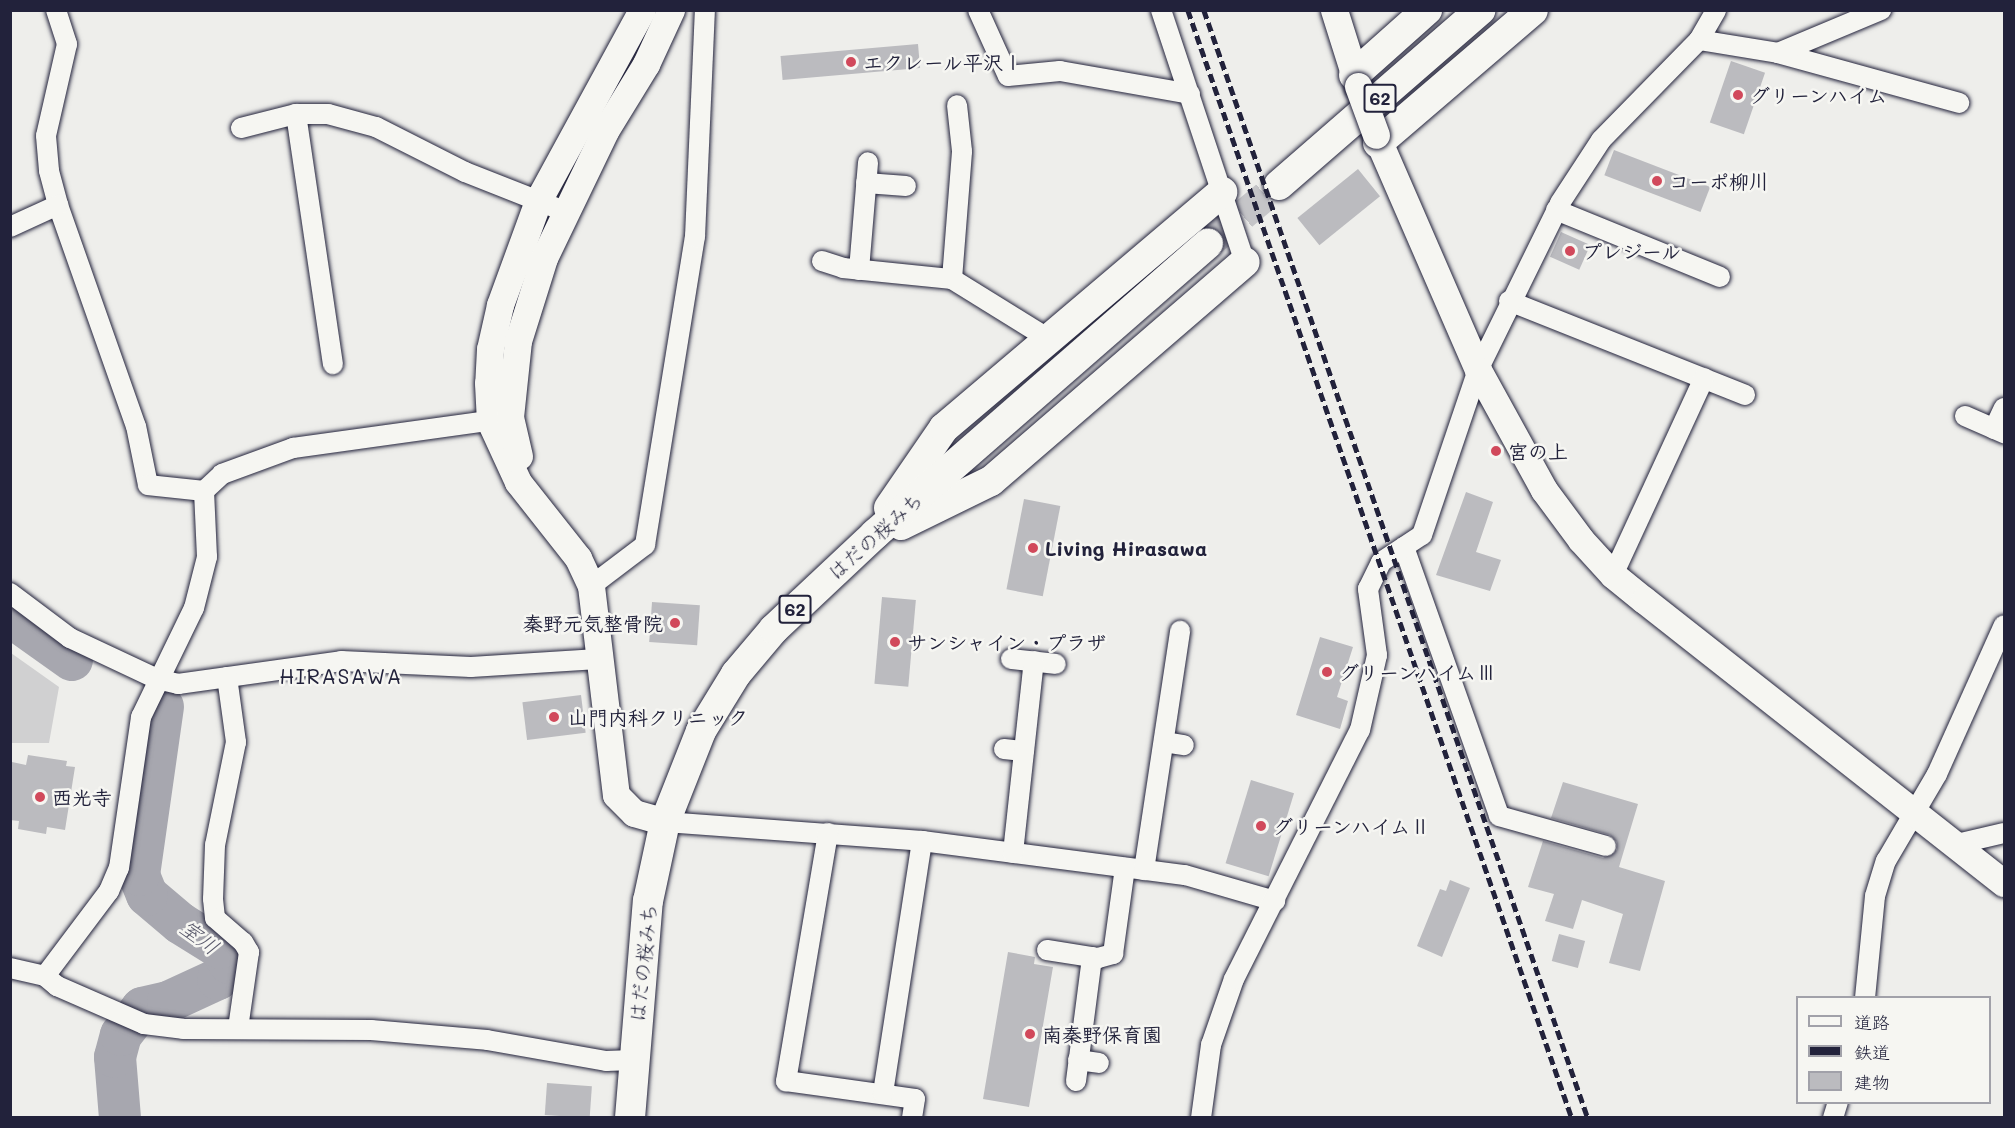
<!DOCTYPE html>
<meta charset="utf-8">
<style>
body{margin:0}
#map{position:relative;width:2015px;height:1128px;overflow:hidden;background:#eeeeeb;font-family:Mali,"Klee One",sans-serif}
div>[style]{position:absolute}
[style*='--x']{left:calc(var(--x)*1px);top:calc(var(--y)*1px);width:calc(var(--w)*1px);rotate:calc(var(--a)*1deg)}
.green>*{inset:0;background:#d0d0d1}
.river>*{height:42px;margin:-21px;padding:0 21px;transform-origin:21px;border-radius:21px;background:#a7a7af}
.building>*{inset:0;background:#bbbbbf;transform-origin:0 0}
.primary-tunnel>*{height:30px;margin-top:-15px;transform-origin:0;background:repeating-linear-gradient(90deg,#c5c5c8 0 30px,transparent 0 45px)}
.roads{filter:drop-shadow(0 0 2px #22223b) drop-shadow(0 0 2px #22223b)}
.street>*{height:20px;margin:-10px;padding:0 10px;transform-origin:10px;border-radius:10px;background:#f6f6f2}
.secondary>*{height:27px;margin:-13.5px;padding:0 13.5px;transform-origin:13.5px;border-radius:13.5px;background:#f6f6f2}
.primary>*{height:30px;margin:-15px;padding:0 15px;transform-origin:15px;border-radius:15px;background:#f6f6f2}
.rail>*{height:4.5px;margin-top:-2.25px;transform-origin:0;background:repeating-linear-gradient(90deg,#22223b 0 9px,transparent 0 13.5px)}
.bridges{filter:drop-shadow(0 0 2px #22223b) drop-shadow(0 0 2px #22223b)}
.secondary-bridge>*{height:27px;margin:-13.5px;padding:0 13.5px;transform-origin:13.5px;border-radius:13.5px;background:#f6f6f2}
.dots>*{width:16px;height:16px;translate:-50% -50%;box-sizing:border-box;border:3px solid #f6f6f2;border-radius:50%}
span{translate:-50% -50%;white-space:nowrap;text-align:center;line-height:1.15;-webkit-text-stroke:5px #f6f6f2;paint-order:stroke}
.shield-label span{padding:2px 4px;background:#f6f6f2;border:2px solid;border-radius:4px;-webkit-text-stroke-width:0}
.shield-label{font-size:18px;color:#22223b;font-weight:700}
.poi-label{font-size:20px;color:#22223b;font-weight:700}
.left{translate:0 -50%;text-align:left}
.right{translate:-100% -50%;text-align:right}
.street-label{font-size:20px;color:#22223b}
.neighbourhood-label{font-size:21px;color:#22223b;letter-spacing:1.5px}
.water-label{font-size:21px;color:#575769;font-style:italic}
.frame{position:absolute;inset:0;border:12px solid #22223b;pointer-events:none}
.legend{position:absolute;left:1796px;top:996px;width:195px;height:108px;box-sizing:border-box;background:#f6f6f2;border:2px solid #a1a1a9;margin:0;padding:8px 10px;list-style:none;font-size:18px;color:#22223b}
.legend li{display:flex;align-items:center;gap:12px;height:30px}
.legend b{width:30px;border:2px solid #a1a1a9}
</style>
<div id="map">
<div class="green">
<div style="clip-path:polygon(11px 653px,59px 687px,49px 743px,12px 743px,11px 750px)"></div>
</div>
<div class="river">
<div style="--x:10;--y:616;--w:76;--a:35.4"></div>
<div style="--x:120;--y:1118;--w:61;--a:-94.7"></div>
<div style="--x:115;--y:1057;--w:23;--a:-75"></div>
<div style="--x:121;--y:1035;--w:34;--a:-52"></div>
<div style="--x:142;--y:1008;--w:27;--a:-13"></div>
<div style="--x:168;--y:1002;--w:55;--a:-24.7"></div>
<div style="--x:218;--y:979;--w:19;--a:-55"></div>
<div style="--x:229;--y:963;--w:17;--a:-121"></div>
<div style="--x:220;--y:948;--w:47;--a:-148"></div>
<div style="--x:180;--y:923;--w:43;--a:-139.7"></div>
<div style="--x:147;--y:895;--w:22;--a:-112"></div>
<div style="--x:139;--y:875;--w:170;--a:-81.9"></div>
</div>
<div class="building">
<div style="left:918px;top:44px;width:24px;height:138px;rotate:85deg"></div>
<div style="left:1731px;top:61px;width:36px;height:65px;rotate:19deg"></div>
<div style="left:1614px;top:150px;width:103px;height:27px;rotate:21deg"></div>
<div style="left:1358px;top:169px;width:35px;height:78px;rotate:51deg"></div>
<div style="left:1561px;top:232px;width:32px;height:27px;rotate:24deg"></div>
<div style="clip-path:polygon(1466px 492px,1493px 502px,1476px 552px,1501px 560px,1490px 591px,1436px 575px)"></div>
<div style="left:1024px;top:499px;width:37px;height:92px;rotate:11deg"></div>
<div style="left:882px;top:597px;width:34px;height:87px;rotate:5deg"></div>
<div style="left:652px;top:602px;width:48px;height:40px;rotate:4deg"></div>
<div style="clip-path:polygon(1320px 637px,1353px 647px,1337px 697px,1348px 701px,1340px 729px,1296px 715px)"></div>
<div style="left:581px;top:695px;width:38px;height:59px;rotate:83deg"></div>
<div style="clip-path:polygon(28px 755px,67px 761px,66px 766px,75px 767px,65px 830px,47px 827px,46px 834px,18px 829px,19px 821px,10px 820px,12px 762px,26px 765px)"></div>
<div style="left:1251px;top:780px;width:45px;height:87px;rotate:17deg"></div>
<div style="clip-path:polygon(1563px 782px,1638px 804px,1619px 867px,1665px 881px,1640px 971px,1609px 963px,1623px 914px,1582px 900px,1573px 929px,1545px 921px,1554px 894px,1528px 887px,1543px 841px,1603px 858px,1617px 850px,1617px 842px,1610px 835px,1551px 818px)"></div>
<div style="clip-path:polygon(1450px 880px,1470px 888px,1442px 957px,1417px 946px,1440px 889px,1446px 891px)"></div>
<div style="left:1559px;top:934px;width:27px;height:28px;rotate:15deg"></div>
<div style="clip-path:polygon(1008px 952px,1035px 957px,1034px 964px,1053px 967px,1029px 1107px,983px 1099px)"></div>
<div style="left:547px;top:1083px;width:45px;height:32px;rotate:4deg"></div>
</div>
<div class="primary-tunnel">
<div style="--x:1208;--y:244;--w:92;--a:-39.7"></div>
</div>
<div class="roads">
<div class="street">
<div style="--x:56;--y:10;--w:36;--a:72"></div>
<div style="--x:67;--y:44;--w:94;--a:102.9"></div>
<div style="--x:46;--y:136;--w:35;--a:85"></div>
<div style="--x:49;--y:171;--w:35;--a:75"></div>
<div style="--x:58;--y:205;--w:234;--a:70.6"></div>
<div style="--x:136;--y:426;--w:60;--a:78.5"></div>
<div style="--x:148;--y:485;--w:56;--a:6.1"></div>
<div style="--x:978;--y:10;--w:72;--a:65.6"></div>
<div style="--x:1008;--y:76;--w:52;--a:-5.5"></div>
<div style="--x:1060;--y:71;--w:132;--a:10"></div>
<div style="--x:1161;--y:10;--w:266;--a:71.6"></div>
<div style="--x:1699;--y:40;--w:80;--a:9.3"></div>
<div style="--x:1778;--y:53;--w:188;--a:15.4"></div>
<div style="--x:1778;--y:53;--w:112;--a:-22.7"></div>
<div style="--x:296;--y:114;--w:253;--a:81.6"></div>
<div style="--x:241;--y:128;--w:57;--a:-14.3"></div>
<div style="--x:296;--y:114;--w:32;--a:0"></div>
<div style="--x:328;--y:114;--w:50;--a:15.2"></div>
<div style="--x:376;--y:127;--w:100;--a:26.8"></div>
<div style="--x:465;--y:172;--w:106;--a:21.5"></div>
<div style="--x:866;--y:183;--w:40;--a:4.3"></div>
<div style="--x:1556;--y:210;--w:177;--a:22.2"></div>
<div style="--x:10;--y:227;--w:53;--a:-24.6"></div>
<div style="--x:822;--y:261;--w:22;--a:18"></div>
<div style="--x:843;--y:268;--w:110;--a:5.8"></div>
<div style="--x:952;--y:279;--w:112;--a:31.8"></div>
<div style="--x:859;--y:270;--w:108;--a:-85.2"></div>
<div style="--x:952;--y:279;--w:128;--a:-85.5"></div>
<div style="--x:962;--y:151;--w:46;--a:-96.2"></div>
<div style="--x:1509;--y:301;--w:254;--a:21.7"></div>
<div style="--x:1965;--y:416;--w:43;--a:23.6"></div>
<div style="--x:1994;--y:429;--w:23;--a:-65"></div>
<div style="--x:1404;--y:547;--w:285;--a:70.5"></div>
<div style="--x:1499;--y:816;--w:111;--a:15.7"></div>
<div style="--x:1613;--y:575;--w:217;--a:-65.2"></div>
<div style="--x:591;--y:586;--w:68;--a:-37.2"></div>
<div style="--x:645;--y:545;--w:312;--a:-80.8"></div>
<div style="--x:695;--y:237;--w:227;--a:-87.5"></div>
<div style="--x:10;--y:593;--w:75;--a:36.9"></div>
<div style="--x:70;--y:638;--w:96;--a:25.2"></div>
<div style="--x:157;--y:679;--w:22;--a:13"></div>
<div style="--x:178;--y:684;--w:165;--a:-8"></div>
<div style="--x:341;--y:661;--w:130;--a:2.6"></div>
<div style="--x:471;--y:667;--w:127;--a:-3.6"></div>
<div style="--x:1011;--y:659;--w:45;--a:6.3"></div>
<div style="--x:227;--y:677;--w:66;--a:82.1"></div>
<div style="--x:236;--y:742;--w:105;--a:101.5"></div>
<div style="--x:215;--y:845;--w:54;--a:92.1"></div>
<div style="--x:213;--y:899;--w:19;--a:84"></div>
<div style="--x:215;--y:918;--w:37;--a:41"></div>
<div style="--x:243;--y:942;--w:12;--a:59"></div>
<div style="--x:249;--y:952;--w:77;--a:98.2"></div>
<div style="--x:1164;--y:742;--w:20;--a:9"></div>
<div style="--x:1004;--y:749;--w:20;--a:6"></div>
<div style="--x:665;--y:822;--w:258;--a:4.2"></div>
<div style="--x:922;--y:841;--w:265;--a:7.4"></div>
<div style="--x:1185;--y:875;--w:94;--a:16.1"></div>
<div style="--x:828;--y:833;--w:252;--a:99.6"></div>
<div style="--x:786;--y:1081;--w:130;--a:7.9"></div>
<div style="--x:915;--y:1099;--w:19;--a:99"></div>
<div style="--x:1957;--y:844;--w:48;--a:-13.2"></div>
<div style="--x:1013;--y:853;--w:193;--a:-83.8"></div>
<div style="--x:1144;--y:870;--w:242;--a:-81.4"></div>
<div style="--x:1047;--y:950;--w:52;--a:8.9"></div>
<div style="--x:1098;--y:958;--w:16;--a:-15"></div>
<div style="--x:1113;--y:954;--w:87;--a:-82.1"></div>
<div style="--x:10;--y:968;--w:36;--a:13"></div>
<div style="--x:45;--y:976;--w:16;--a:40"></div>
<div style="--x:57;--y:986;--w:95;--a:23.6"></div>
<div style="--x:144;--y:1024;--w:39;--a:7"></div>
<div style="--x:183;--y:1029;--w:188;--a:0.3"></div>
<div style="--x:371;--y:1030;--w:116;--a:4.9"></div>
<div style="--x:487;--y:1040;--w:121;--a:10"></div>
<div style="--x:606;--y:1061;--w:27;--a:-2"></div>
<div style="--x:45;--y:976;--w:106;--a:-53"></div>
<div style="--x:109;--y:891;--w:25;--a:-67"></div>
<div style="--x:119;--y:868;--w:153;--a:-81.7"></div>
<div style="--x:141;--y:717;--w:121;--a:-64.1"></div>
<div style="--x:194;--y:608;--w:53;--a:-75.7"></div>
<div style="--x:207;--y:557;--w:66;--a:-92.6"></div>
<div style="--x:204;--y:491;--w:25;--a:-43"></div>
<div style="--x:222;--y:474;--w:76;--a:-20.1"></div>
<div style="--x:293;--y:448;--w:210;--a:-7.9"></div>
<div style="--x:1865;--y:998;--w:102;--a:-84.4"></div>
<div style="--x:1875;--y:896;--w:37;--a:-73"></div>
<div style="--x:1886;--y:861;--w:101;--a:-59.6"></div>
<div style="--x:1937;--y:774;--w:163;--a:-65.8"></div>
<div style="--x:1078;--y:1060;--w:21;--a:8"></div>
<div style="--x:1076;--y:1081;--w:125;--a:-82.6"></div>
<div style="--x:883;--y:1093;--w:255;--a:-81.2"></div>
<div style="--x:1201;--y:1118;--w:74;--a:-82.2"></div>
<div style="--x:1211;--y:1045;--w:70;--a:-70.8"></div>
<div style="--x:1234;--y:979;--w:279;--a:-63.2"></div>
<div style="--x:1360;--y:730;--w:77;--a:-77.2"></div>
<div style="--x:1377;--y:655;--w:67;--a:-97.8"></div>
<div style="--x:1368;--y:589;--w:30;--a:-64"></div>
<div style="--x:1381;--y:562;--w:49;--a:-33.4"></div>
<div style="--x:1422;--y:535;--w:174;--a:-71.3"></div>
<div style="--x:1478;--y:370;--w:186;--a:-63.8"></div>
<div style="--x:1560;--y:203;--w:75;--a:-56.9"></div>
<div style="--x:1601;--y:140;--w:140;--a:-45.6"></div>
<div style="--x:1699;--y:40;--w:34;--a:-60"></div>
<div style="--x:1833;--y:1118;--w:17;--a:-73"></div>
</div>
<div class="secondary">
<div style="--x:642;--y:10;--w:217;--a:118.6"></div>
<div style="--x:538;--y:201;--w:111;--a:110.1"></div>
<div style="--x:500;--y:305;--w:45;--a:102.8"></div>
<div style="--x:490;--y:349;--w:34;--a:93"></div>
<div style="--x:488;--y:383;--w:38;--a:87"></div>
<div style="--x:490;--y:421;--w:67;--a:65.3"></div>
<div style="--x:518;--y:482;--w:97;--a:51.7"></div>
<div style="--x:578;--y:558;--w:31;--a:65"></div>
<div style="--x:591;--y:586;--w:210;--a:83.2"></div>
<div style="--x:616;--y:795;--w:25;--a:45"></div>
<div style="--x:634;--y:813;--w:32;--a:16"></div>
<div style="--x:1334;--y:10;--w:80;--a:72.5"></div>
<div style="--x:1376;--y:135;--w:256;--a:66.5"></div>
<div style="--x:1478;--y:370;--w:137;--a:61.2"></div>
<div style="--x:1544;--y:490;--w:62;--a:53.5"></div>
<div style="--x:1581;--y:540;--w:47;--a:47.6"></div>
<div style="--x:1613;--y:575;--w:40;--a:39"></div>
<div style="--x:1644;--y:600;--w:458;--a:38.2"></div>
<div style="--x:519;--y:456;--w:40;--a:-103"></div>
<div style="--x:510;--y:417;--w:76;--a:-84"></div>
<div style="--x:518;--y:341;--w:87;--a:-72.6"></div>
<div style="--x:544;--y:258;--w:141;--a:-64.3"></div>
<div style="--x:605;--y:131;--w:79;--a:-58.5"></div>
<div style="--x:646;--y:64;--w:60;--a:-65.2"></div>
</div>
<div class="primary">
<div style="--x:1354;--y:75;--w:98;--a:-41.7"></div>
<div style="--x:1378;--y:143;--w:204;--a:-40.6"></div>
<div style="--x:1279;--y:185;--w:267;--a:-41"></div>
<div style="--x:889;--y:508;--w:97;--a:-55.5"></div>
<div style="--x:944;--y:428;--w:365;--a:-40.3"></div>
<div style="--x:901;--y:525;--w:100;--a:-26.1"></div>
<div style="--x:991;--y:481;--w:335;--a:-40.8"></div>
<div style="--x:630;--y:1118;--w:218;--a:-85.3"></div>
<div style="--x:648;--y:901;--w:81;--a:-77.9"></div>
<div style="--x:665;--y:822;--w:98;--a:-68.4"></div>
<div style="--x:701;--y:731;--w:67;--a:-58.4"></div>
<div style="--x:736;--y:674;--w:59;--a:-49.8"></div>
<div style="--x:774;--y:629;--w:139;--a:-43.2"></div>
<div style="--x:875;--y:534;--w:442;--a:-41.1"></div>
</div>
</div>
<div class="rail">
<div style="--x:1188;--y:10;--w:1173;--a:70.89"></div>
<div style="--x:1204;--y:10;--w:1173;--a:70.89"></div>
</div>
<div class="bridges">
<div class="secondary-bridge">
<div style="--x:1358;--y:86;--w:52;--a:69.8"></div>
</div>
</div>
<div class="dots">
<div style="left:851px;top:62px;background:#d1495b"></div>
<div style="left:1738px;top:95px;background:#d1495b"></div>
<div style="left:1657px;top:181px;background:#d1495b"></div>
<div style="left:1570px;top:251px;background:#d1495b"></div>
<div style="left:1496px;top:451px;background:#d1495b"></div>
<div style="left:1033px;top:548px;background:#d1495b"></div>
<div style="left:675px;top:623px;background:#d1495b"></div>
<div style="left:895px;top:642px;background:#d1495b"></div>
<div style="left:1327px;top:672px;background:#d1495b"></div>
<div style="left:554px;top:717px;background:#d1495b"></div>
<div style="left:40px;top:797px;background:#d1495b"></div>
<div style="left:1261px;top:826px;background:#d1495b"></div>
<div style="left:1030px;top:1034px;background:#d1495b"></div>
</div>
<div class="shield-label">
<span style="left:1380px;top:98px">62</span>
<span style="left:795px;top:609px">62</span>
</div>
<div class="poi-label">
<span class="left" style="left:863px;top:62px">エクレール平沢Ⅰ</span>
<span class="left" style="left:1750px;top:95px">グリーンハイム</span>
<span class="left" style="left:1669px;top:181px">コーポ柳川</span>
<span class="left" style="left:1582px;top:251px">プレジール</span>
<span class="left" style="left:1508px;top:451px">宮の上</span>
<span class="left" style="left:1045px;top:548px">Living Hirasawa</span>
<span class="right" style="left:663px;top:623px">秦野元気整骨院</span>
<span class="left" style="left:907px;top:642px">サンシャイン・プラザ</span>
<span class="left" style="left:1339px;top:672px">グリーンハイムⅢ</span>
<span class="left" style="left:568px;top:717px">山門内科クリニック</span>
<span class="left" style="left:52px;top:797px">西光寺</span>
<span class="left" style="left:1273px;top:826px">グリーンハイムⅡ</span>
<span class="left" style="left:1042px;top:1034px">南秦野保育園</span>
</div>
<div class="street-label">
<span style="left:875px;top:536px;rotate:-42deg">はだの桜みち</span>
<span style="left:643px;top:963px;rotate:-84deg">はだの桜みち</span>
</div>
<div class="neighbourhood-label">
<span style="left:341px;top:676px">HIRASAWA</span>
</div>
<div class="water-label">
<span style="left:200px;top:937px;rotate:37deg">室川</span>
</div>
<div class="frame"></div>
<ul class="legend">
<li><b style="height:8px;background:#f6f6f2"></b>道路</li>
<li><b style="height:8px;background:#22223b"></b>鉄道</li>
<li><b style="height:16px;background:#bbbbbf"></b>建物</li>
</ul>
</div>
